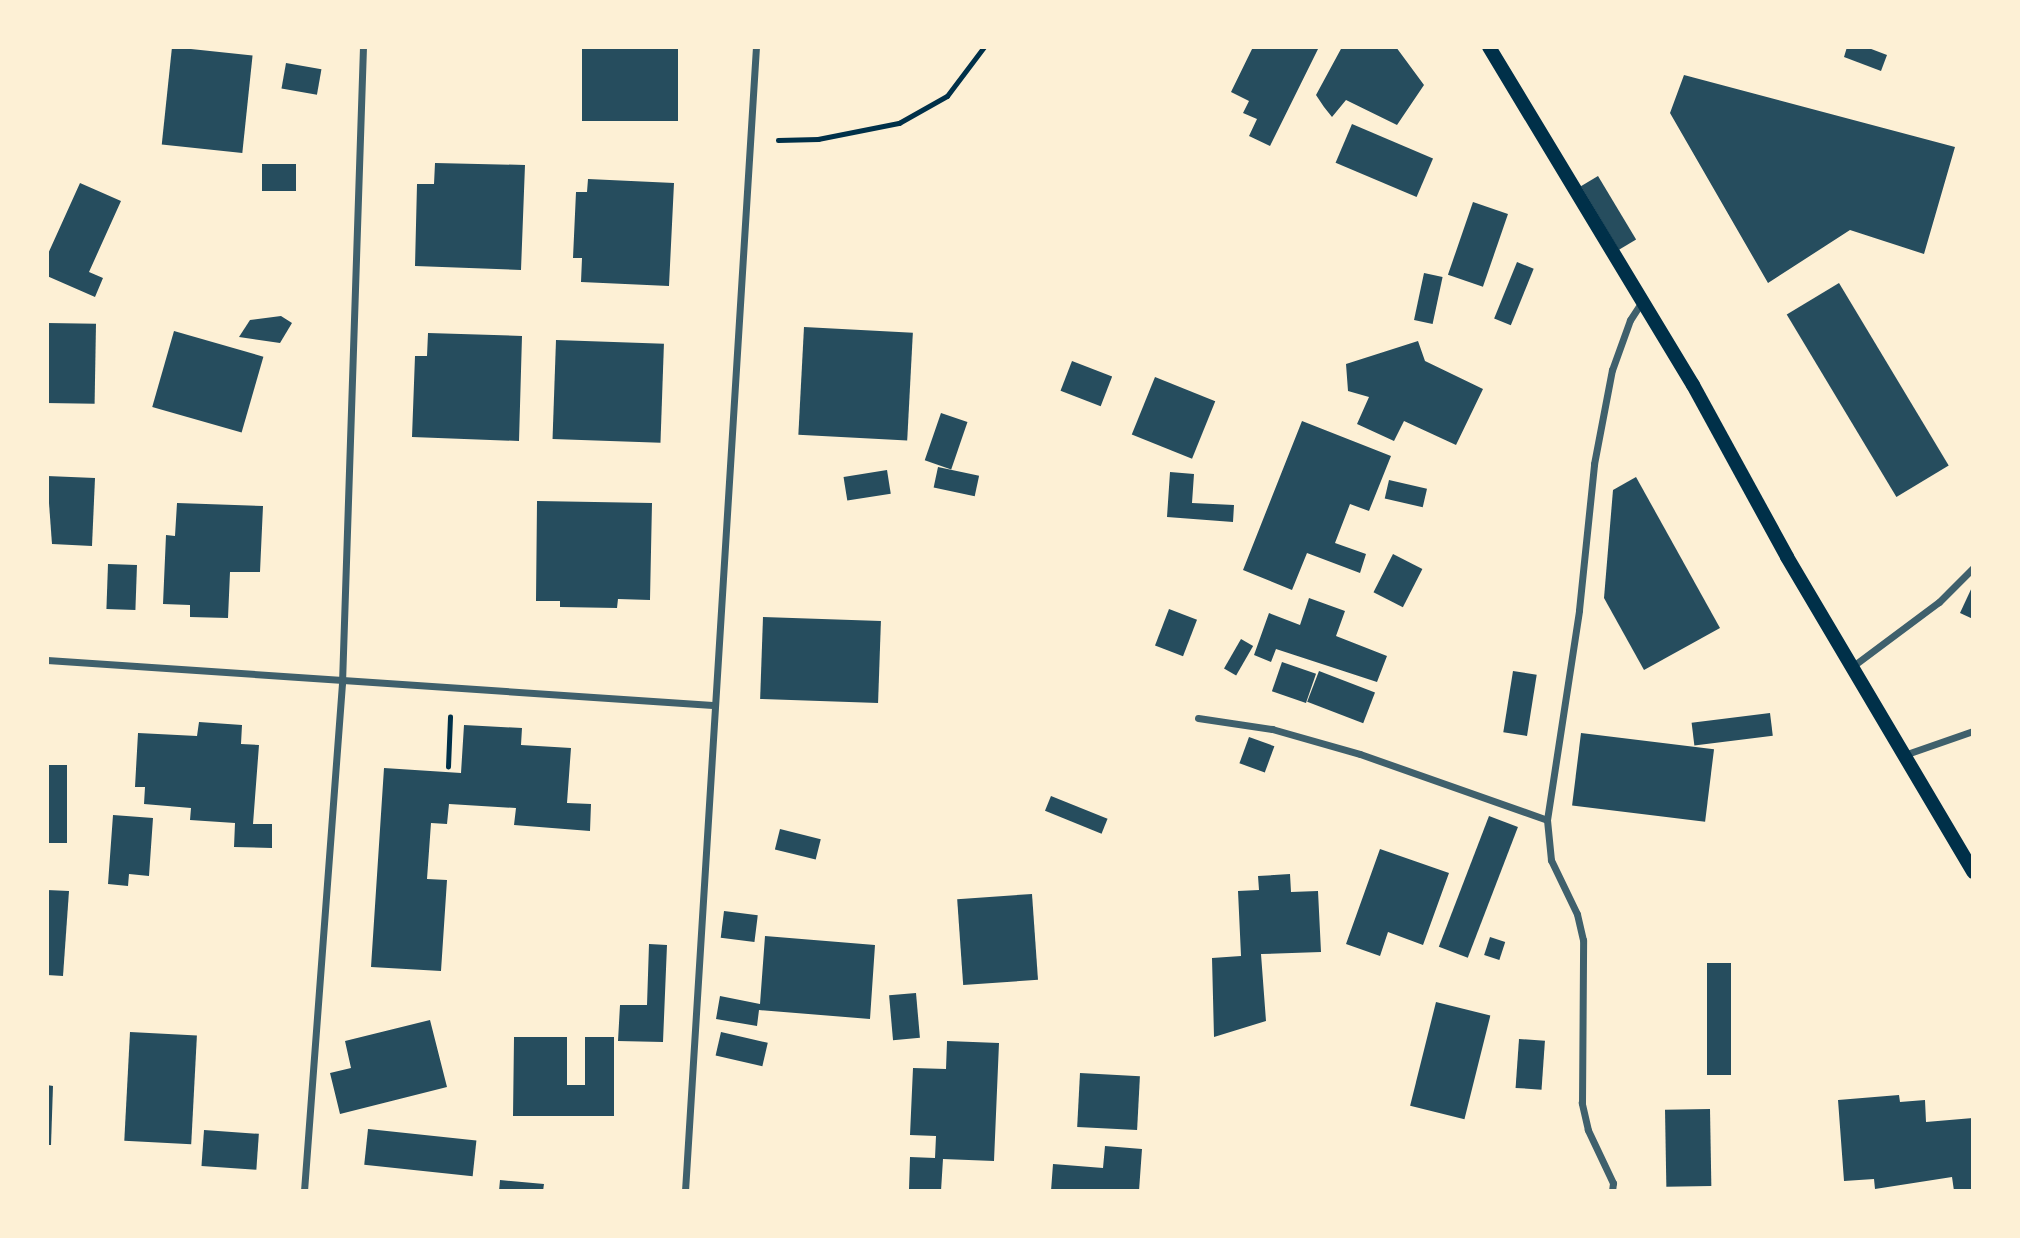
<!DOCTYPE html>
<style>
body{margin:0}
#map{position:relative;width:2020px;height:1238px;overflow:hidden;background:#fdf0d5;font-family:Commissioner,sans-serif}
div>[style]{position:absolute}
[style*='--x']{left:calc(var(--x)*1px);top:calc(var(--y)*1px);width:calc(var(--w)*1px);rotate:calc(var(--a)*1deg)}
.building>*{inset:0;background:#264d5e;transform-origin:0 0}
.path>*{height:4.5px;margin:-2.25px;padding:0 2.25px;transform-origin:2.25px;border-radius:2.25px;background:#003049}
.minor>*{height:7px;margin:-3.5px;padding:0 3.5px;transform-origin:3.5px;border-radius:3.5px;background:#3f606c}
.secondary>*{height:14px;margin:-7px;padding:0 7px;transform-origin:7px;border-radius:7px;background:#003049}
span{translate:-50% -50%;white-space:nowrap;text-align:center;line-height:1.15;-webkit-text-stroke:5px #fdf0d5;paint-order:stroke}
.frame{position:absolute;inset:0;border:49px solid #fdf0d5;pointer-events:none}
</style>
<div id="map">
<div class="building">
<div style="left:172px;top:47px;width:81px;height:98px;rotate:6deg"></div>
<div style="left:582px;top:47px;width:96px;height:74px"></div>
<div style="clip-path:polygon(1253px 47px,1319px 47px,1270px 146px,1249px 136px,1257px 119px,1243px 113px,1249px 101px,1231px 92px)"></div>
<div style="clip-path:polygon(1342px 47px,1396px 47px,1424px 85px,1397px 125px,1346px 100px,1332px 117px,1324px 107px,1316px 95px)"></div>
<div style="clip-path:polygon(1847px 47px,1866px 47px,1887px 55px,1881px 71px,1844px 57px)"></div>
<div style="left:286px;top:63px;width:36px;height:26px;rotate:10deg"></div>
<div style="clip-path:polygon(1684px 75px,1955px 147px,1924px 254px,1850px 230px,1768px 283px,1670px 113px)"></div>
<div style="left:1352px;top:124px;width:88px;height:42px;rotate:23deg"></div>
<div style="clip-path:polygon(435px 163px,525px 165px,521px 270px,415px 266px,417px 184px,434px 184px)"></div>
<div style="left:262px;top:164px;width:34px;height:27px"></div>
<div style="left:1598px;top:176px;width:74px;height:20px;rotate:59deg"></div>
<div style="clip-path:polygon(588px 179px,674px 183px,669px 286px,581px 282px,582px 258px,573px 258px,576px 192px,587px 192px)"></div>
<div style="clip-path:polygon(80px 183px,121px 201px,89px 272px,103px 278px,95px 297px,47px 276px,47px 256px)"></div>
<div style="left:1473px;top:202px;width:37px;height:77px;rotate:19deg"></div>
<div style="left:1517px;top:262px;width:18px;height:61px;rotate:22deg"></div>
<div style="left:1424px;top:273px;width:19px;height:48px;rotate:12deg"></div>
<div style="left:1839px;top:283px;width:213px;height:61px;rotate:59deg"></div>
<div style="clip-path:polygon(281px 316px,292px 323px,280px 343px,239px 337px,250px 320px)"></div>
<div style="left:47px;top:323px;width:49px;height:80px;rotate:1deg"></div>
<div style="left:804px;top:327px;width:109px;height:108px;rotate:3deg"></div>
<div style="left:174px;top:331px;width:93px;height:79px;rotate:16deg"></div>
<div style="clip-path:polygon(428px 333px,522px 336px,519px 441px,412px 437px,415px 356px,427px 356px)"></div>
<div style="left:556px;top:340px;width:108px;height:99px;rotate:2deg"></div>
<div style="clip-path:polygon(1418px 341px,1425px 361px,1483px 389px,1456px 445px,1404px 421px,1394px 441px,1357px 424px,1369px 397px,1348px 391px,1346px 364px)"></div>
<div style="left:1072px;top:361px;width:43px;height:32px;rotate:21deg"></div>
<div style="left:1155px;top:377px;width:65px;height:62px;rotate:22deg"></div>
<div style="left:941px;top:413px;width:28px;height:50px;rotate:19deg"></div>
<div style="clip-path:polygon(1302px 421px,1391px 456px,1369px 511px,1350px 504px,1335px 543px,1366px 554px,1360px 573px,1307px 553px,1292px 590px,1243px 570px)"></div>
<div style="left:938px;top:467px;width:42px;height:21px;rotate:12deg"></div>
<div style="left:887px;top:470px;width:24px;height:44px;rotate:81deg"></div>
<div style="clip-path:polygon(1170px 472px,1194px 474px,1192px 503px,1234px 505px,1233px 522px,1167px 517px)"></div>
<div style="clip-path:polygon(47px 476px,95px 478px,92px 546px,52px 544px)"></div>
<div style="clip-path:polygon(1636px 477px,1720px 628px,1644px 670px,1604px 598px,1613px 490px)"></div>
<div style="left:1389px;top:480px;width:39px;height:19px;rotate:13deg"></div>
<div style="clip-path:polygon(537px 501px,652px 503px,650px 600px,618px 599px,617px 608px,560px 607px,560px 601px,536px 601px)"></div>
<div style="clip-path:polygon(177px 503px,263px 506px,260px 572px,230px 572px,228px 618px,190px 617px,190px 605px,163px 604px,166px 535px,175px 536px)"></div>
<div style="left:1393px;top:554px;width:33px;height:43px;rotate:27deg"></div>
<div style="left:108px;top:564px;width:29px;height:45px;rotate:2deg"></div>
<div style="clip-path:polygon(1973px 585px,1973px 619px,1960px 613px)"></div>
<div style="clip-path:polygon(1309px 598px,1345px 611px,1336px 636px,1387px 656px,1377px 682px,1276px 649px,1271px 662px,1254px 655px,1269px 613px,1300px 625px)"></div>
<div style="left:1169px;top:609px;width:30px;height:39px;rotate:21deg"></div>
<div style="left:763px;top:617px;width:118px;height:82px;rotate:2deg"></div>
<div style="left:1241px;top:639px;width:14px;height:34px;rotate:30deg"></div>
<div style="left:1282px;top:662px;width:36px;height:31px;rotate:19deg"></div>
<div style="left:1319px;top:671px;width:60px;height:33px;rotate:21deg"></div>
<div style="left:1513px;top:671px;width:24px;height:62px;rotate:9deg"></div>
<div style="left:1770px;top:713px;width:23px;height:79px;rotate:83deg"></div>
<div style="clip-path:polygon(199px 722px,242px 725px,241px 744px,259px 745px,253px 824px,272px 824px,272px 848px,234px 847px,235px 823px,190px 820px,191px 808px,144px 804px,145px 787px,135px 787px,138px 733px,197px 736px)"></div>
<div style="clip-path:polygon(464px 725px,522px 728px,521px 745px,571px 748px,567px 803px,591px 804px,590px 831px,514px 825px,516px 808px,449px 804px,447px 824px,431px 823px,427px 879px,447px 880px,441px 971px,371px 967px,384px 768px,461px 773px)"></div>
<div style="left:1581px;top:733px;width:134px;height:73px;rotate:7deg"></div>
<div style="left:1249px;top:737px;width:27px;height:28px;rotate:20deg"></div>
<div style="left:47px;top:765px;width:20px;height:78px"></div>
<div style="left:1051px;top:796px;width:61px;height:16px;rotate:22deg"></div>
<div style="clip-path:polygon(113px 815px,153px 818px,149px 876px,129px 874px,128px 886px,108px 884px)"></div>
<div style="left:1489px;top:816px;width:31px;height:140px;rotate:21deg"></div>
<div style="left:780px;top:829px;width:42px;height:21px;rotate:14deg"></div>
<div style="clip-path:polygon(1380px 849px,1449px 873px,1423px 945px,1388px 932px,1380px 956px,1346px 944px)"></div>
<div style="clip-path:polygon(1290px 874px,1291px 892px,1318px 891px,1321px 952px,1261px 954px,1266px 1021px,1214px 1037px,1212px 958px,1241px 956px,1238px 891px,1259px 890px,1258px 876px)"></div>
<div style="clip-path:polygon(47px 890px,69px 891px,63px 976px,47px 975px)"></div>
<div style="left:1032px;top:894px;width:86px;height:75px;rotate:86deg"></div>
<div style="left:724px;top:911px;width:34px;height:27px;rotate:7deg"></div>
<div style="clip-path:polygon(765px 936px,875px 945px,870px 1019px,759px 1010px,757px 1026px,716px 1019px,720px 996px,760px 1004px)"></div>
<div style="left:1490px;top:937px;width:16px;height:19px;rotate:18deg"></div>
<div style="clip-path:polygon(649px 944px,667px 945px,663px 1042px,618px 1041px,620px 1005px,647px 1005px)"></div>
<div style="left:1707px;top:963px;width:24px;height:112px"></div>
<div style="left:916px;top:993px;width:45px;height:27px;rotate:85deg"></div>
<div style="left:1436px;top:1002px;width:56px;height:107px;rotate:14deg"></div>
<div style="clip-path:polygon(430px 1020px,447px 1087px,340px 1114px,330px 1073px,351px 1068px,345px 1041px)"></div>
<div style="left:130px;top:1032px;width:67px;height:109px;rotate:3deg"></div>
<div style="left:721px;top:1032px;width:48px;height:24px;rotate:13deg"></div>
<div style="clip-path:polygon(514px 1037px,567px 1037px,567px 1085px,585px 1085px,585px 1037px,614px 1037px,614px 1116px,513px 1116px)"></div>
<div style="left:1519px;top:1039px;width:26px;height:49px;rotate:4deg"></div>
<div style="clip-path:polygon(947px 1041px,999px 1043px,994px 1161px,943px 1159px,941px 1191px,909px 1189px,910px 1157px,935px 1158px,936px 1136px,910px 1135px,913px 1068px,946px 1069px)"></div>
<div style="left:1080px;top:1073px;width:60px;height:54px;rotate:3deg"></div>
<div style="clip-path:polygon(47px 1085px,53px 1086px,51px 1145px,47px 1145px)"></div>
<div style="clip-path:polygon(1899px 1095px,1900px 1102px,1925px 1100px,1926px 1122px,1973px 1118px,1973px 1191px,1954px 1191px,1952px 1177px,1875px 1189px,1874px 1179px,1844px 1181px,1838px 1100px)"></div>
<div style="left:1710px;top:1109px;width:77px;height:45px;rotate:89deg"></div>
<div style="left:368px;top:1129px;width:109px;height:36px;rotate:6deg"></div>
<div style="left:204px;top:1130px;width:55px;height:36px;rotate:4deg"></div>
<div style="clip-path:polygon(1105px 1146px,1142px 1149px,1139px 1191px,1051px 1191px,1053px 1164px,1103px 1168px)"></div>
<div style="clip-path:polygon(500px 1180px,544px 1184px,543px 1191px,499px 1191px)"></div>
</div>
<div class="path">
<div style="--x:778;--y:140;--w:40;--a:-1.4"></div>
<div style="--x:818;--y:139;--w:83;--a:-11.2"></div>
<div style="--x:899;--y:123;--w:55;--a:-29.4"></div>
<div style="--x:947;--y:96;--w:61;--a:-52.9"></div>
<div style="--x:448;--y:767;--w:50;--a:-87.7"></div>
</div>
<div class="minor">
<div style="--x:47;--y:660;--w:667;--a:3.87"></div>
<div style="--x:1853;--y:666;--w:107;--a:-36.7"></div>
<div style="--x:1939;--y:602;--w:48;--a:-45"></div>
<div style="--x:1198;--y:718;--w:75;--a:8.5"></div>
<div style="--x:1272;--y:729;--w:91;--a:15.9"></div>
<div style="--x:1360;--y:754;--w:198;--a:19.4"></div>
<div style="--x:1904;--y:755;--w:73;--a:-19.2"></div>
<div style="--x:304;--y:1191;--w:509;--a:-85.72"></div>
<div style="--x:342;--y:683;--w:636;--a:-88.11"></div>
<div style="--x:685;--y:1191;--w:1146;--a:-86.45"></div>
<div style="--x:1612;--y:1191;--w:8;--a:-83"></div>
<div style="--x:1613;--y:1183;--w:59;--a:-115.3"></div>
<div style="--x:1588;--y:1130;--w:28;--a:-103"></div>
<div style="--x:1582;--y:1103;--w:163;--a:-89.6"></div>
<div style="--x:1583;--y:940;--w:27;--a:-103"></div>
<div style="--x:1577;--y:914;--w:60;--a:-115.7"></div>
<div style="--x:1551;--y:860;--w:40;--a:-95.7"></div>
<div style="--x:1547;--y:820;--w:212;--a:-81.3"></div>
<div style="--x:1579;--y:610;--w:147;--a:-84.1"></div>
<div style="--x:1594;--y:464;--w:96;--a:-79.2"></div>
<div style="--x:1612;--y:370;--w:53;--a:-70.2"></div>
<div style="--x:1630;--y:320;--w:24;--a:-57"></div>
</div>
<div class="secondary">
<div style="--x:1489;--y:47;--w:395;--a:58.9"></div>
<div style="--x:1693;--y:385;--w:196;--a:61.3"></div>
<div style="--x:1787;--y:557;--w:366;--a:59.4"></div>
</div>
<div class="frame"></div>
</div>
